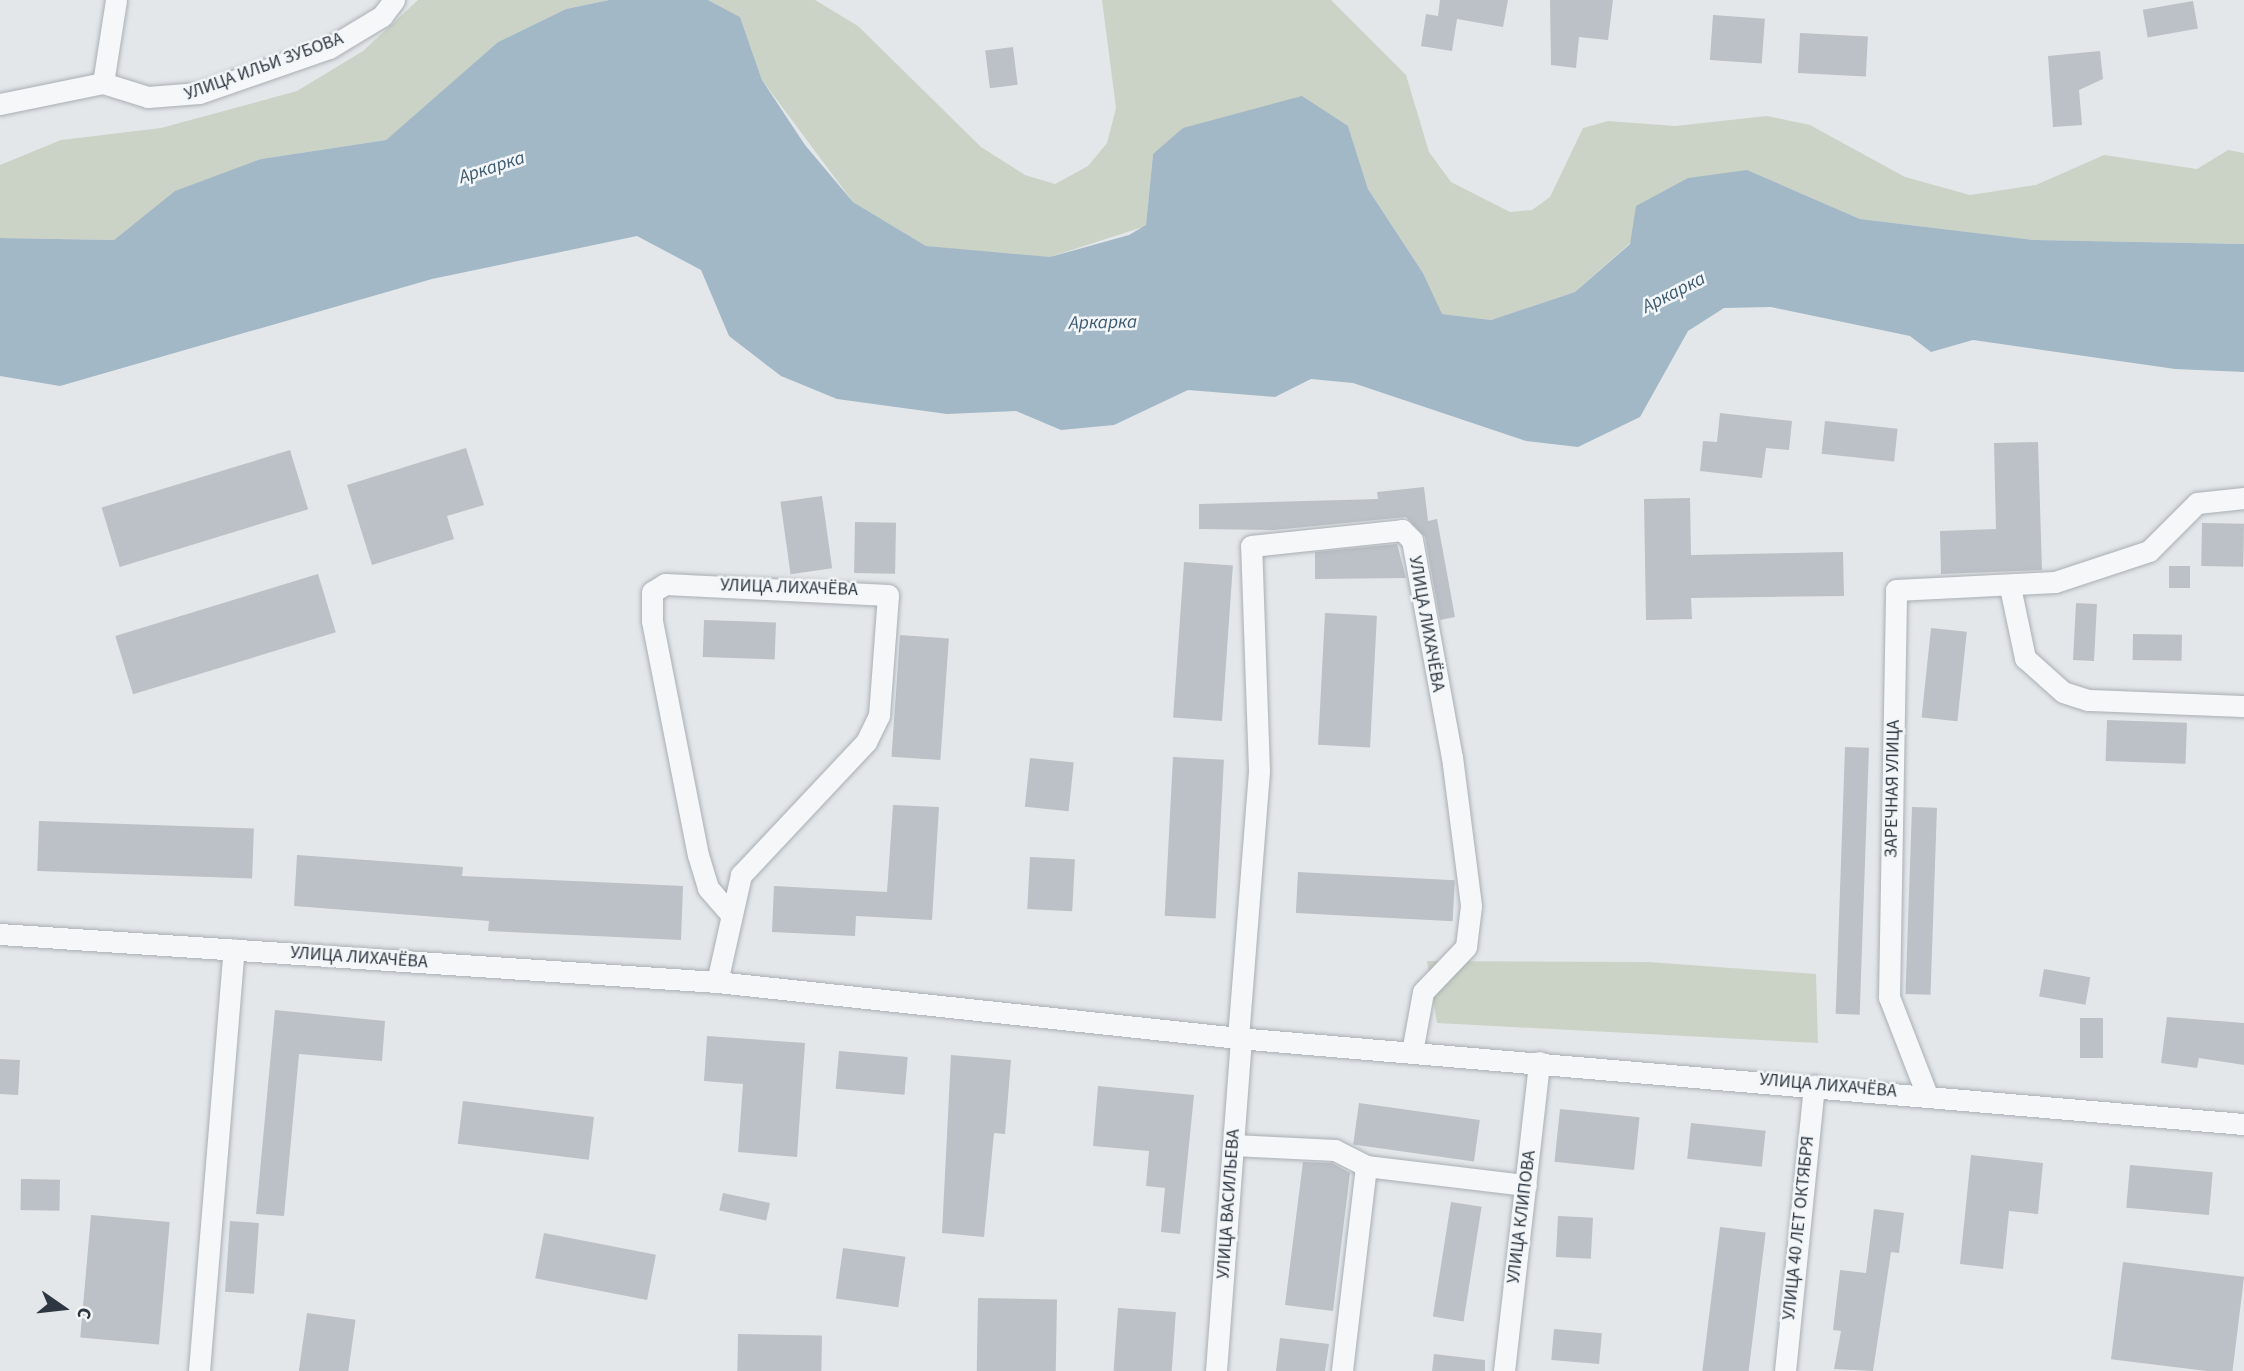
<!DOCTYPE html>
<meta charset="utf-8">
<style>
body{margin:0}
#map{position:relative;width:2244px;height:1371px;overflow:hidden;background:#e4e7ea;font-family:"Source Sans 3",sans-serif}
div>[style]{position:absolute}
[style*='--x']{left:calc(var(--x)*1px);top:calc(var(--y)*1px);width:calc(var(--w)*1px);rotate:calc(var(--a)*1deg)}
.green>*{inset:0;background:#cbd3c6}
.water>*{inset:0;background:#a3b8c6}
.building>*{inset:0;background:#bbc1c6;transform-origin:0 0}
.roads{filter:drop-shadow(0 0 2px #a9afb4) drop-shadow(0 0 2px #a9afb4)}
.minor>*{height:21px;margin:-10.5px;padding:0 10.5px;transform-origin:10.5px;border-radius:10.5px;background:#f6f7f9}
span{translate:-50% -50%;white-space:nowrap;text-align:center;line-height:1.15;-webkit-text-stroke:5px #f3f6f8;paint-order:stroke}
.street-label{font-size:18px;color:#2d3741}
.water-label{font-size:19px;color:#3c5970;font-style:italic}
.north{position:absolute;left:28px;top:1273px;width:70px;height:70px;-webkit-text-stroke:5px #f3f6f8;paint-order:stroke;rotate:104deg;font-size:19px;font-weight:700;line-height:28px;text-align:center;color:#2d3741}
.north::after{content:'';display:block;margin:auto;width:24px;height:32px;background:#2d3741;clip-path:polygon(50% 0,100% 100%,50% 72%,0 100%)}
</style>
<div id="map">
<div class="green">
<div style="clip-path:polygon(418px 0,609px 0,566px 9px,498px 42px,386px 140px,261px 159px,176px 191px,114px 240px,0 238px,0 165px,61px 140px,161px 128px,297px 91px,363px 51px)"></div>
<div style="clip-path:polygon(708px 0,815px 0,858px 26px,981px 147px,1025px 175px,1055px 184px,1088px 166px,1107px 143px,1116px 108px,1102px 0,1331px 0,1406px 75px,1429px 152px,1451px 182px,1510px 212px,1532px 210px,1550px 197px,1583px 128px,1608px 121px,1675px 126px,1767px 116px,1810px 125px,1905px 177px,1970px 195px,2036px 185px,2104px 155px,2197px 169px,2228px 150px,2244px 153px,2244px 244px,2035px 240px,1860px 219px,1746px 170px,1630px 243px,1575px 292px,1491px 320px,1441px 314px,1423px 273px,1368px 189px,1348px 126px,1153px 154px,1146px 226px,1050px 257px,971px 253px,926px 246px,853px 202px,762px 80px,740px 17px)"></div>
<div style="clip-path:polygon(1427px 961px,1648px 962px,1816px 974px,1818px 1043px,1437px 1023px)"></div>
</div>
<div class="water">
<div style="clip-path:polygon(609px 0,708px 0,740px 17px,762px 80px,805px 145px,853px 202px,926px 246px,1050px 257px,1129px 235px,1146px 225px,1153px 154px,1183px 128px,1302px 96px,1348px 126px,1368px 189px,1423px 273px,1442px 314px,1491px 320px,1575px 292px,1630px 244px,1636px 206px,1688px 178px,1747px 170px,1860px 219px,2035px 240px,2244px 244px,2244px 372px,2175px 369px,1973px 340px,1931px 352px,1910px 336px,1771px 307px,1724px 308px,1688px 331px,1640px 417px,1578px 447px,1526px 441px,1353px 383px,1311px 379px,1275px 397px,1188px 390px,1114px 425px,1061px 430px,1016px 411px,947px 414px,837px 399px,781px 376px,729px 336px,701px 270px,637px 236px,432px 279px,60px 386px,0 376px,0 238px,114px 240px,175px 191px,261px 159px,386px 140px,498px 42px,566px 9px)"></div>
</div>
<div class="building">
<div style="clip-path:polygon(1440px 0,1508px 0,1503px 27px,1457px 19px,1452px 51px,1421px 46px,1426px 14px,1438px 16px)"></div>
<div style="clip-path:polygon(1550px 0,1613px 0,1608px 40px,1579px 37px,1576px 68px,1551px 65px)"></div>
<div style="left:2193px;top:1px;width:28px;height:51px;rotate:80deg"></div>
<div style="left:1713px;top:15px;width:52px;height:45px;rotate:4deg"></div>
<div style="left:1800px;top:33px;width:68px;height:40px;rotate:3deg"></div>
<div style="left:1013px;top:47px;width:38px;height:28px;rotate:83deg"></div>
<div style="clip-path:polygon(2100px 51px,2103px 79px,2079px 90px,2082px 125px,2053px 127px,2048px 56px)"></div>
<div style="clip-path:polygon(1720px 413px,1792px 421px,1789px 450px,1766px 448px,1762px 478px,1700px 471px,1703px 441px,1717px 442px)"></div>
<div style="left:1825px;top:421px;width:73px;height:33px;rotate:6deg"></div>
<div style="clip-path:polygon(2038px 442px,2042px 570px,1941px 574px,1940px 531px,1996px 529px,1994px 443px)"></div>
<div style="clip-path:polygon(466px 448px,484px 505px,447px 516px,454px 539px,372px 565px,347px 485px)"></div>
<div style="left:290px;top:450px;width:62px;height:197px;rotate:73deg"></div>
<div style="clip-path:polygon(1424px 487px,1428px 521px,1437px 519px,1455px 617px,1440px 620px,1425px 537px,1406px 517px,1274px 530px,1199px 529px,1199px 504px,1378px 499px,1377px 492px)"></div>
<div style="left:822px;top:496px;width:73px;height:42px;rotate:82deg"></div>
<div style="clip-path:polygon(1690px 498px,1691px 555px,1843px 552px,1844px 596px,1691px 598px,1692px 619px,1646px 620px,1644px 499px)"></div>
<div style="left:855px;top:522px;width:41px;height:51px;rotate:1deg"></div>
<div style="left:2202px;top:523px;width:42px;height:43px;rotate:1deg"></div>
<div style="clip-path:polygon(1397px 544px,1406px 578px,1315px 579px,1315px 552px)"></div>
<div style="left:1184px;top:562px;width:49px;height:156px;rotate:4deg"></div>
<div style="left:2169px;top:566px;width:21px;height:22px"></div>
<div style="left:318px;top:574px;width:61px;height:212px;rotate:73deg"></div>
<div style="left:2076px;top:603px;width:21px;height:57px;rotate:3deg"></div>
<div style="left:1325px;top:613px;width:52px;height:132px;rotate:3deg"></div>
<div style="left:704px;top:620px;width:72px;height:37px;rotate:2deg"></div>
<div style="left:1931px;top:628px;width:36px;height:90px;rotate:6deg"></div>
<div style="left:2133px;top:634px;width:49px;height:26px;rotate:1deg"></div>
<div style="left:900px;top:635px;width:49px;height:122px;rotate:4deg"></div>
<div style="left:2107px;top:720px;width:80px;height:41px;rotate:2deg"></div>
<div style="left:1845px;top:747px;width:24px;height:267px;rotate:2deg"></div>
<div style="left:1173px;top:757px;width:51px;height:159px;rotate:3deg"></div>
<div style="left:1030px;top:758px;width:44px;height:49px;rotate:6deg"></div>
<div style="clip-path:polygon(893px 805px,939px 807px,932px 920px,856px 916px,855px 936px,772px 932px,774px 886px,887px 892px)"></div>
<div style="left:1912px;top:807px;width:25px;height:187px;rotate:2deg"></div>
<div style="left:39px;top:821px;width:215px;height:50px;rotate:2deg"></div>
<div style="clip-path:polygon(297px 855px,463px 867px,462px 876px,683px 886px,681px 940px,488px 931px,489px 921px,294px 906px)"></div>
<div style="left:1030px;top:857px;width:45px;height:52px;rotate:3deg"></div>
<div style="left:1298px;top:872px;width:157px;height:41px;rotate:3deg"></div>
<div style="left:2044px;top:969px;width:47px;height:28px;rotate:10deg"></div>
<div style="clip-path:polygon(275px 1010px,385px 1021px,382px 1061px,299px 1054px,284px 1216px,256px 1214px)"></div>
<div style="clip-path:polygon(2167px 1017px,2244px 1023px,2244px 1065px,2199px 1058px,2197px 1068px,2161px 1063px)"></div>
<div style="left:2080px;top:1018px;width:23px;height:40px"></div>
<div style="clip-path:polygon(707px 1036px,805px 1043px,797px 1157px,738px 1152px,743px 1084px,704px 1081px)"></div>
<div style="left:839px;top:1051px;width:69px;height:38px;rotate:5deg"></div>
<div style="clip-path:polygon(951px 1055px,1011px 1060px,1005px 1134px,994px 1133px,984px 1237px,942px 1233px)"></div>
<div style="left:0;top:1059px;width:20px;height:35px;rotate:3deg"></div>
<div style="clip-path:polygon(1098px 1086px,1194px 1095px,1180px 1234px,1161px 1232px,1165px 1188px,1146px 1186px,1149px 1151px,1093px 1146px)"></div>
<div style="left:463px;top:1101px;width:132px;height:43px;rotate:7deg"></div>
<div style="left:1359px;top:1103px;width:122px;height:42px;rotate:8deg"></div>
<div style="left:1560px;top:1109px;width:80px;height:53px;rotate:6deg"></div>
<div style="left:1691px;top:1123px;width:75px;height:36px;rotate:6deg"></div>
<div style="clip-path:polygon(1971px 1155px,2043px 1163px,2038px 1214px,2009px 1211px,2003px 1269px,1960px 1264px)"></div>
<div style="clip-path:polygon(1303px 1162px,1332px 1163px,1350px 1173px,1333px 1311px,1285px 1305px)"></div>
<div style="left:2130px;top:1165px;width:83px;height:43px;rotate:5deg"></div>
<div style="left:21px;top:1179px;width:39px;height:31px;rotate:1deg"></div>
<div style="left:723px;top:1193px;width:48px;height:18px;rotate:12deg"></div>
<div style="left:1451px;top:1202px;width:31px;height:116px;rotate:9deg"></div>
<div style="clip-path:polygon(1874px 1209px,1904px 1213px,1899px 1253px,1891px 1252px,1873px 1371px,1834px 1369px,1841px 1331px,1833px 1330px,1840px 1270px,1866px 1273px)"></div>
<div style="left:91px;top:1215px;width:79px;height:123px;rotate:5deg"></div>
<div style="left:1558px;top:1216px;width:35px;height:41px;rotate:3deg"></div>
<div style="left:230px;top:1221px;width:29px;height:71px;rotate:4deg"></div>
<div style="left:1720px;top:1227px;width:46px;height:145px;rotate:7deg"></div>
<div style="left:544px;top:1233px;width:114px;height:46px;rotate:11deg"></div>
<div style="left:843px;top:1248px;width:63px;height:51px;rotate:8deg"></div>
<div style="left:2123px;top:1262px;width:122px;height:98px;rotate:7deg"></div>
<div style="left:978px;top:1298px;width:79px;height:73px;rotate:1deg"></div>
<div style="left:1118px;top:1308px;width:58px;height:63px;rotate:4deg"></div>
<div style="left:307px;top:1313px;width:49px;height:59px;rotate:8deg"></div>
<div style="left:1554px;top:1329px;width:48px;height:31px;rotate:5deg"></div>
<div style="left:738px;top:1334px;width:84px;height:37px;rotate:1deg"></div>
<div style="clip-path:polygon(1280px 1338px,1329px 1344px,1325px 1371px,1276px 1371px)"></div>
<div style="clip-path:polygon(1434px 1354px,1485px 1360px,1485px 1371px,1432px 1371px)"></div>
</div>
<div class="roads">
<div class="minor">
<div style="--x:103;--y:83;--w:84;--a:-81.1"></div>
<div style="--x:0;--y:104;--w:105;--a:-11.5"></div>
<div style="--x:103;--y:83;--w:47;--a:17.3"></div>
<div style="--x:148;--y:97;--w:51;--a:-4.5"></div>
<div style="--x:199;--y:93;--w:138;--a:-19.1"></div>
<div style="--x:329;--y:48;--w:62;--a:-31.1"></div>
<div style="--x:382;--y:16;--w:20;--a:-53"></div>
<div style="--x:2010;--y:587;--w:73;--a:78.1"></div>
<div style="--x:2025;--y:658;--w:51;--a:41.8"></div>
<div style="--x:2063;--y:692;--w:26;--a:18"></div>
<div style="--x:2088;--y:700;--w:156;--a:2.2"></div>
<div style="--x:0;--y:934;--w:719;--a:3.83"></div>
<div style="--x:717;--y:982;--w:524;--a:6.13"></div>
<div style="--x:1238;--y:1038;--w:1010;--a:4.89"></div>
<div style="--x:717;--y:982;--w:110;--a:-77.4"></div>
<div style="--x:741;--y:875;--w:183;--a:-46.8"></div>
<div style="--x:866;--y:742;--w:30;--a:-64"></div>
<div style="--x:879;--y:715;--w:120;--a:-85.7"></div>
<div style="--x:888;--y:595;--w:223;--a:-177.2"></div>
<div style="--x:665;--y:584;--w:15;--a:148"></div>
<div style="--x:652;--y:592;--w:29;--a:90"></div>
<div style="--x:652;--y:621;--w:238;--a:78.9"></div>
<div style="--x:698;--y:855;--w:34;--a:73"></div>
<div style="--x:708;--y:888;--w:32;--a:49"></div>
<div style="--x:1238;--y:1038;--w:268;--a:-85.5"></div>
<div style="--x:1259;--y:771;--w:225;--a:-92"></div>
<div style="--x:1251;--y:546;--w:152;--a:-6"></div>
<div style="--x:1402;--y:530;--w:14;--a:45"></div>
<div style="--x:1412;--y:540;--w:221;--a:79.6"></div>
<div style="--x:1452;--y:757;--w:150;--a:82.7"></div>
<div style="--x:1471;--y:906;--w:41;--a:97"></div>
<div style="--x:1466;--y:947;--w:62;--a:133.7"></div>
<div style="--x:1423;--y:992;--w:61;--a:100.4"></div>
<div style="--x:1927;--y:1095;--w:105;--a:-111.2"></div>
<div style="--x:1889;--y:997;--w:407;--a:-89"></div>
<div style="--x:1896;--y:590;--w:159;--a:-2.9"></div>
<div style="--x:2055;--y:582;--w:99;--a:-18.3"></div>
<div style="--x:2149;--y:551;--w:68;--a:-45"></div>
<div style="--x:2197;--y:503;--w:47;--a:-6.1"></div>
<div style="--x:1233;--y:1145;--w:102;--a:2.8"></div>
<div style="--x:1335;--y:1150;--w:35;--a:27"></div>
<div style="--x:1366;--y:1166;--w:206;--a:96.7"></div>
<div style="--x:1366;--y:1166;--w:161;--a:6.8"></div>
<div style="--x:199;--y:1371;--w:423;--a:-85.3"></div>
<div style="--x:1216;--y:1371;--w:334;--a:-85.7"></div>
<div style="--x:1504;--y:1371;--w:311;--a:-83.5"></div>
<div style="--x:1785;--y:1371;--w:287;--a:-84.2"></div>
</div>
</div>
<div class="street-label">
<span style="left:264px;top:67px;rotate:-20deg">УЛИЦА ИЛЬИ ЗУБОВА</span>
<span style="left:789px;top:588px;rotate:2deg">УЛИЦА ЛИХАЧЁВА</span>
<span style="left:1426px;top:624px;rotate:80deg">УЛИЦА ЛИХАЧЁВА</span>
<span style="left:1893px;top:789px;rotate:-89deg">ЗАРЕЧНАЯ УЛИЦА</span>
<span style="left:359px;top:958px;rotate:4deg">УЛИЦА ЛИХАЧЁВА</span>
<span style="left:1828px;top:1086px;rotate:5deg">УЛИЦА ЛИХАЧЁВА</span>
<span style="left:1229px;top:1204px;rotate:-86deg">УЛИЦА ВАСИЛЬЕВА</span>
<span style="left:1522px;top:1217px;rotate:-83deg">УЛИЦА КЛИПОВА</span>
<span style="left:1799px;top:1228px;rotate:-84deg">УЛИЦА 40 ЛЕТ ОКТЯБРЯ</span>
</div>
<div class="water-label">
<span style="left:492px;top:168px;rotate:-18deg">Аркарка</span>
<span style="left:1674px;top:293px;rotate:-27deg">Аркарка</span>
<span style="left:1103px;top:323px;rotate:-1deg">Аркарка</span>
</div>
<div class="north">С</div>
</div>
